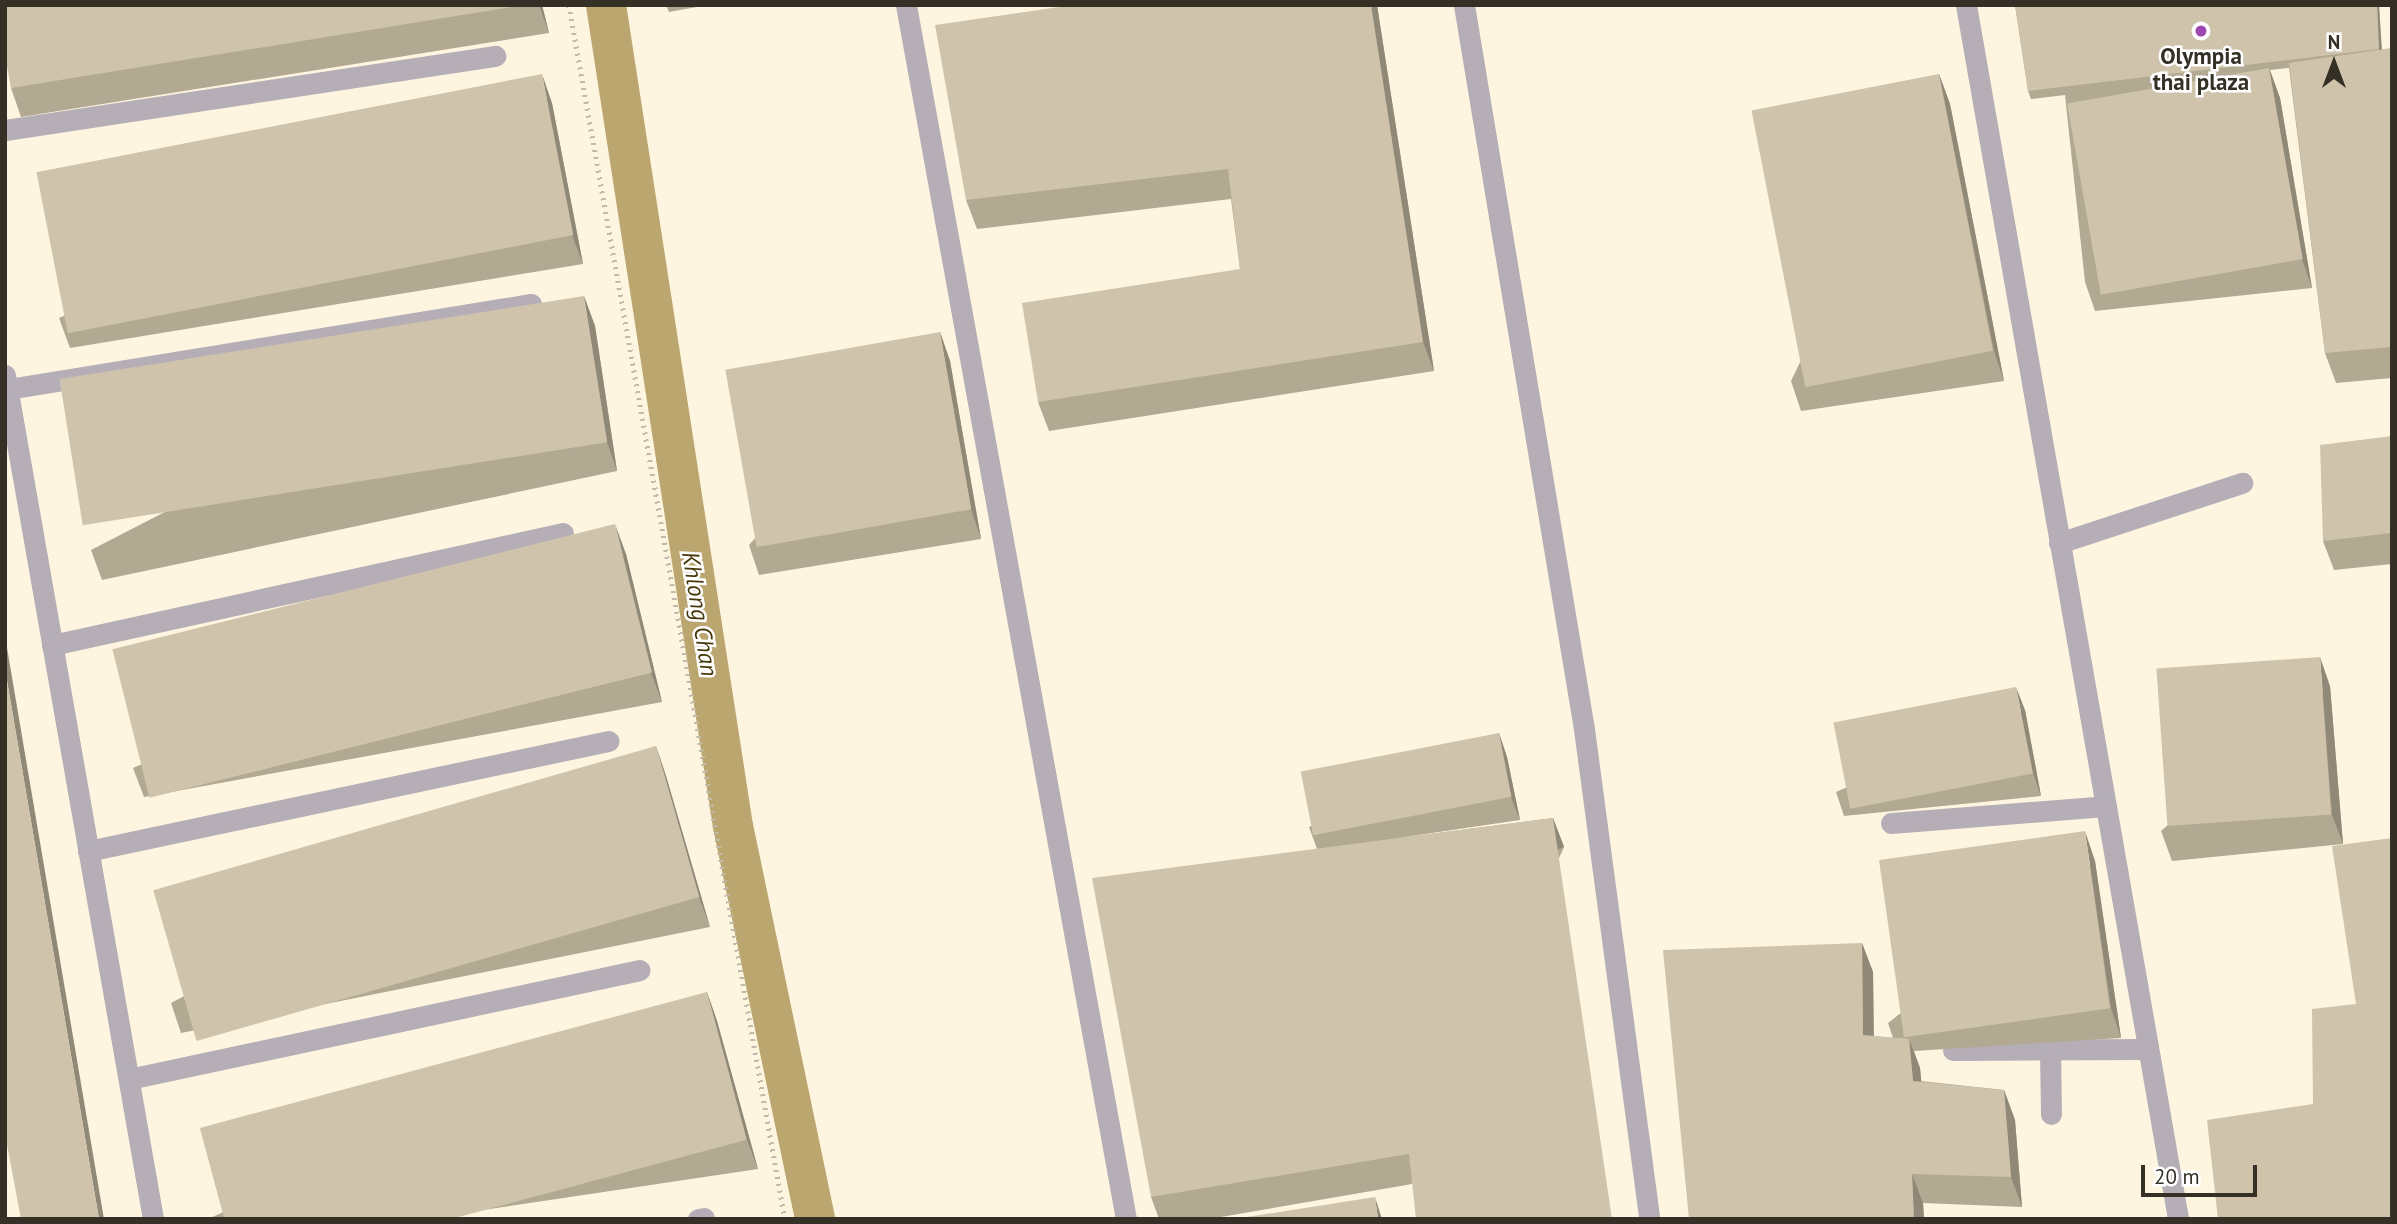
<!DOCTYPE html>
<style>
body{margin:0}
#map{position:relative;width:2397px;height:1224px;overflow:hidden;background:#fef5e0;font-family:"PT Sans",sans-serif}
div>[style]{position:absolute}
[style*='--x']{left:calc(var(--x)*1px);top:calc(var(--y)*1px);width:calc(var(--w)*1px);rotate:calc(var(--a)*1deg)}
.canal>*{height:40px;margin:-20px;padding:0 20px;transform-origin:20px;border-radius:20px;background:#bca66f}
.path>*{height:4.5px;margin-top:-2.25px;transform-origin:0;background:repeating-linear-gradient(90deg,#c1baa8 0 2px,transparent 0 7px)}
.minor>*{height:21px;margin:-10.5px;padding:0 10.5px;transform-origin:10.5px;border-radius:10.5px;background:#b5aeb7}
.wall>*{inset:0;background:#b2a993}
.shaded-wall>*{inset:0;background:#918978;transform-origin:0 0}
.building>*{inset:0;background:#cfc4ab;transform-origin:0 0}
.dots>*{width:19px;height:19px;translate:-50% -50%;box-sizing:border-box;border:4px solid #fff;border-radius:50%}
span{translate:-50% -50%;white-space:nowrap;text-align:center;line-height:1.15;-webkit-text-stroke:5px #fff;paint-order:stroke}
.poi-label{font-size:23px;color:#343026;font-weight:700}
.water-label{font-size:24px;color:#473709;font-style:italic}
.frame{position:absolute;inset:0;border:7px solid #343026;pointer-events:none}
.north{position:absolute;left:2299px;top:28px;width:70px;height:70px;-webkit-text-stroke:5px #fff;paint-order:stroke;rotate:0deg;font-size:19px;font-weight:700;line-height:28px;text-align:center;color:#343026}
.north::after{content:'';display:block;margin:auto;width:24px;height:32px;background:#343026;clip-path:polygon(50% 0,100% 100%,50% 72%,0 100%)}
.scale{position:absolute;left:2141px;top:1165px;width:116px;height:32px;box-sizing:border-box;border:4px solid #343026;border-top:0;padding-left:9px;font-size:21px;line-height:24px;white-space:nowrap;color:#343026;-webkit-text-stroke:5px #fff;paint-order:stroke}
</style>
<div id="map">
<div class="canal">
<div style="--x:606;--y:5;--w:831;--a:81.21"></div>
<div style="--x:733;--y:826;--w:401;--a:78.2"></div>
</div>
<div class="path">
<div style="--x:569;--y:5;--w:1233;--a:79.91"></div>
</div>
<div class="minor">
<div style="--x:906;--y:5;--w:1234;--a:79.73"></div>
<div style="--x:1464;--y:5;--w:734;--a:80.59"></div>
<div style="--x:1584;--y:729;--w:494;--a:82.4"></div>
<div style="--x:1966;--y:5;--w:1232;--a:80.09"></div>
<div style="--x:5;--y:130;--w:496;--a:-8.6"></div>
<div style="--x:5;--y:375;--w:857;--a:80.05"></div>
<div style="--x:8;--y:389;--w:530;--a:-9.23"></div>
<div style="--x:2059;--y:543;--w:193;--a:-18.2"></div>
<div style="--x:52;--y:645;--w:523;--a:-12.36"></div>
<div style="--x:1891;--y:823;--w:215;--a:-4.5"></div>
<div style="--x:88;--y:851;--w:532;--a:-11.94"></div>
<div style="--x:1953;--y:1050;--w:195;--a:-0.3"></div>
<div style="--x:2050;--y:1050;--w:64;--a:89.1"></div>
<div style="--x:129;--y:1079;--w:522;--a:-12.04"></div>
<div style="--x:698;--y:1219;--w:6;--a:-9"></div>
</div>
<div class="wall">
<div style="clip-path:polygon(5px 5px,542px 5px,549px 33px,21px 117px,11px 88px)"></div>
<div style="clip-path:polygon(666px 5px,708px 5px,669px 12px)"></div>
<div style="clip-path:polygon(1377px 5px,1434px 371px,1049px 431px,1038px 402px,1240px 269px,1231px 199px,977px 229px,966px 200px)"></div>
<div style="clip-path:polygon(2015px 5px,2379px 5px,2382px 50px,2392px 48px,2392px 378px,2336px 383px,2325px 353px,2289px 68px,2270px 70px,2280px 98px,2312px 288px,2095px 311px,2085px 282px,2065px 95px,2031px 99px,2028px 91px)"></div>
<div style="clip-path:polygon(1939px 74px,1950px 104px,2004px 381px,1801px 411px,1791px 381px)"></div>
<div style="clip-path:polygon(552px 103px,583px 264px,70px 348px,59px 318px)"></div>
<div style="clip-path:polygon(584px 296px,595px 326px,617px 471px,102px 580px,91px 550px)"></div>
<div style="clip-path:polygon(940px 332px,950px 361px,981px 539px,759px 575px,749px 545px)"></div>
<div style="clip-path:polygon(2392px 436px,2392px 564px,2334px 570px,2323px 541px)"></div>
<div style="clip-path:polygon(626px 554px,662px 702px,144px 797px,133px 768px)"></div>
<div style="clip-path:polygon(2330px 686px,2343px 844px,2172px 861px,2161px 831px)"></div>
<div style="clip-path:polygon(2025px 710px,2041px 796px,1844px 816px,1836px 792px)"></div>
<div style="clip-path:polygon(1499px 733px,1507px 757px,1520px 820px,1391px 839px,1553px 818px,1564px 847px,1412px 1184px,1209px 1219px,1159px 1219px,1151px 1197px,1317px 849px,1309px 827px)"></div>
<div style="clip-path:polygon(656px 746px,666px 776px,710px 927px,181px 1033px,171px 1003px)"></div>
<div style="clip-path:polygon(2095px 861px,2121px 1038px,1914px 1051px,1920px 1068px,1921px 1081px,2004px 1090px,2015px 1120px,2022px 1207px,1923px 1203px,1924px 1219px,1689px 1219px,1862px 943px,1873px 972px,1874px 1036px,1893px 1038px,1888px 1023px)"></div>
<div style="clip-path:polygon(707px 992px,717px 1021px,758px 1169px,423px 1219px,208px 1219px)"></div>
</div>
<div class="shaded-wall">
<div style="clip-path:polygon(539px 5px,542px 5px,549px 33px)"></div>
<div style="clip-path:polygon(1371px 5px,1377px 5px,1434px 371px,1423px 342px)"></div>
<div style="clip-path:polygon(2377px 5px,2379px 5px,2382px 57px,2379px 49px)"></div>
<div style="clip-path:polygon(2269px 68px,2280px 98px,2312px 288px,2302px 259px)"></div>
<div style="clip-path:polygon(542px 74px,552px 103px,583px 264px,572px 235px)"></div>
<div style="clip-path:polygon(1939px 74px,1950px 104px,2004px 381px,1994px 351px)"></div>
<div style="clip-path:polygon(584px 296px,595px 326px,617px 471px,607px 442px)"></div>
<div style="clip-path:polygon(940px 332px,950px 361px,981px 539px,971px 509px)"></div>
<div style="clip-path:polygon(615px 524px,626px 554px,662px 702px,651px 673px)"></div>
<div style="clip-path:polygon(5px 636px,104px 1219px,99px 1219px,5px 669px)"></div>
<div style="clip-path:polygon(2320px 657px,2330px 686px,2343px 844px,2332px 815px)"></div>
<div style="clip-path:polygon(2016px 687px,2025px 710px,2041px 796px,2033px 773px)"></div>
<div style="clip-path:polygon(1499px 733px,1507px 757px,1520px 820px,1511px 797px)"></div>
<div style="clip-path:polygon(656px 746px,666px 776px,710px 927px,699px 897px)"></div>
<div style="left:1553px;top:818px;width:31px;height:405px;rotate:69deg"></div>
<div style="clip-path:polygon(2085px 831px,2095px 861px,2121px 1038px,2111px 1008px)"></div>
<div style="clip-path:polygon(1862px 943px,1873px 972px,1874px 1065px,1863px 1035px)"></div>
<div style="clip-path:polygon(707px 992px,717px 1021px,758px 1169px,747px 1140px)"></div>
<div style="clip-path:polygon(1909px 1039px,1920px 1068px,1924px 1110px,1913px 1081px)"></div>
<div style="clip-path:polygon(2004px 1090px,2015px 1120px,2022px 1207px,2011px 1177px)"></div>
<div style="clip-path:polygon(1912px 1174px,1923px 1203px,1924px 1219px,1914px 1219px)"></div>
<div style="clip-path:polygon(1375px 1197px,1382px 1219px,1378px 1219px)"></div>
</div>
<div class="building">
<div style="clip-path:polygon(5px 5px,524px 5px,11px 88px,5px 56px)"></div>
<div style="clip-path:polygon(1073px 5px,1371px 5px,1423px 342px,1038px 402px,1022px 303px,1240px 269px,1228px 169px,966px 200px,935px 25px)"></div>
<div style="clip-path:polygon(2015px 5px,2377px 5px,2379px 49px,2028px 91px)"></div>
<div style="clip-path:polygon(2392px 48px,2392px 347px,2325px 353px,2289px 63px)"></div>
<div style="left:2269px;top:68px;width:194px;height:205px;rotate:80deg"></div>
<div style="left:542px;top:74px;width:164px;height:515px;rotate:79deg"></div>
<div style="left:1939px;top:74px;width:282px;height:191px;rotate:79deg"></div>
<div style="left:584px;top:296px;width:148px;height:531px;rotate:81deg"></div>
<div style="left:940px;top:332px;width:180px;height:218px;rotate:80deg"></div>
<div style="clip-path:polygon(2392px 436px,2392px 533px,2323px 541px,2320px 445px)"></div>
<div style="left:615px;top:524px;width:153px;height:518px;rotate:76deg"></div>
<div style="left:2320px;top:657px;width:158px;height:164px;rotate:86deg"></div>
<div style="clip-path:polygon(5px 669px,99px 1219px,21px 1219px,5px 1134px)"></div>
<div style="left:2016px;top:687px;width:88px;height:186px;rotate:79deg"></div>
<div style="left:1499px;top:733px;width:65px;height:202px;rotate:79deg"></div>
<div style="left:656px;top:746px;width:157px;height:523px;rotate:74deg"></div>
<div style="clip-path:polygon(1553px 818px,1612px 1219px,1416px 1219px,1409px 1154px,1151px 1197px,1092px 878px)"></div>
<div style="left:2085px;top:831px;width:179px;height:208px;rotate:82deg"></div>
<div style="clip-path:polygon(2392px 838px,2392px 1219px,2218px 1219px,2207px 1120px,2313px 1104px,2312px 1009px,2356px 1004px,2332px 846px)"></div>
<div style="clip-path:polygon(1862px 943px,1863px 1035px,1909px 1039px,1913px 1081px,2004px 1090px,2011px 1177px,1912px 1174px,1914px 1219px,1689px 1219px,1663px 950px)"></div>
<div style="left:707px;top:992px;width:153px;height:525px;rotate:75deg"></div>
<div style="clip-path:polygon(1375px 1197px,1378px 1219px,1234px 1219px)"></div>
</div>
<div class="dots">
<div style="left:2201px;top:31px;background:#9f48b4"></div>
</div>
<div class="poi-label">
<span style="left:2201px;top:69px">Olympia<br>thai plaza</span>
</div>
<div class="water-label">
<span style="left:700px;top:614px;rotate:81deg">Khlong Chan</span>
</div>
<div class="frame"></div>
<div class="north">N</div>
<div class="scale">20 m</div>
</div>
